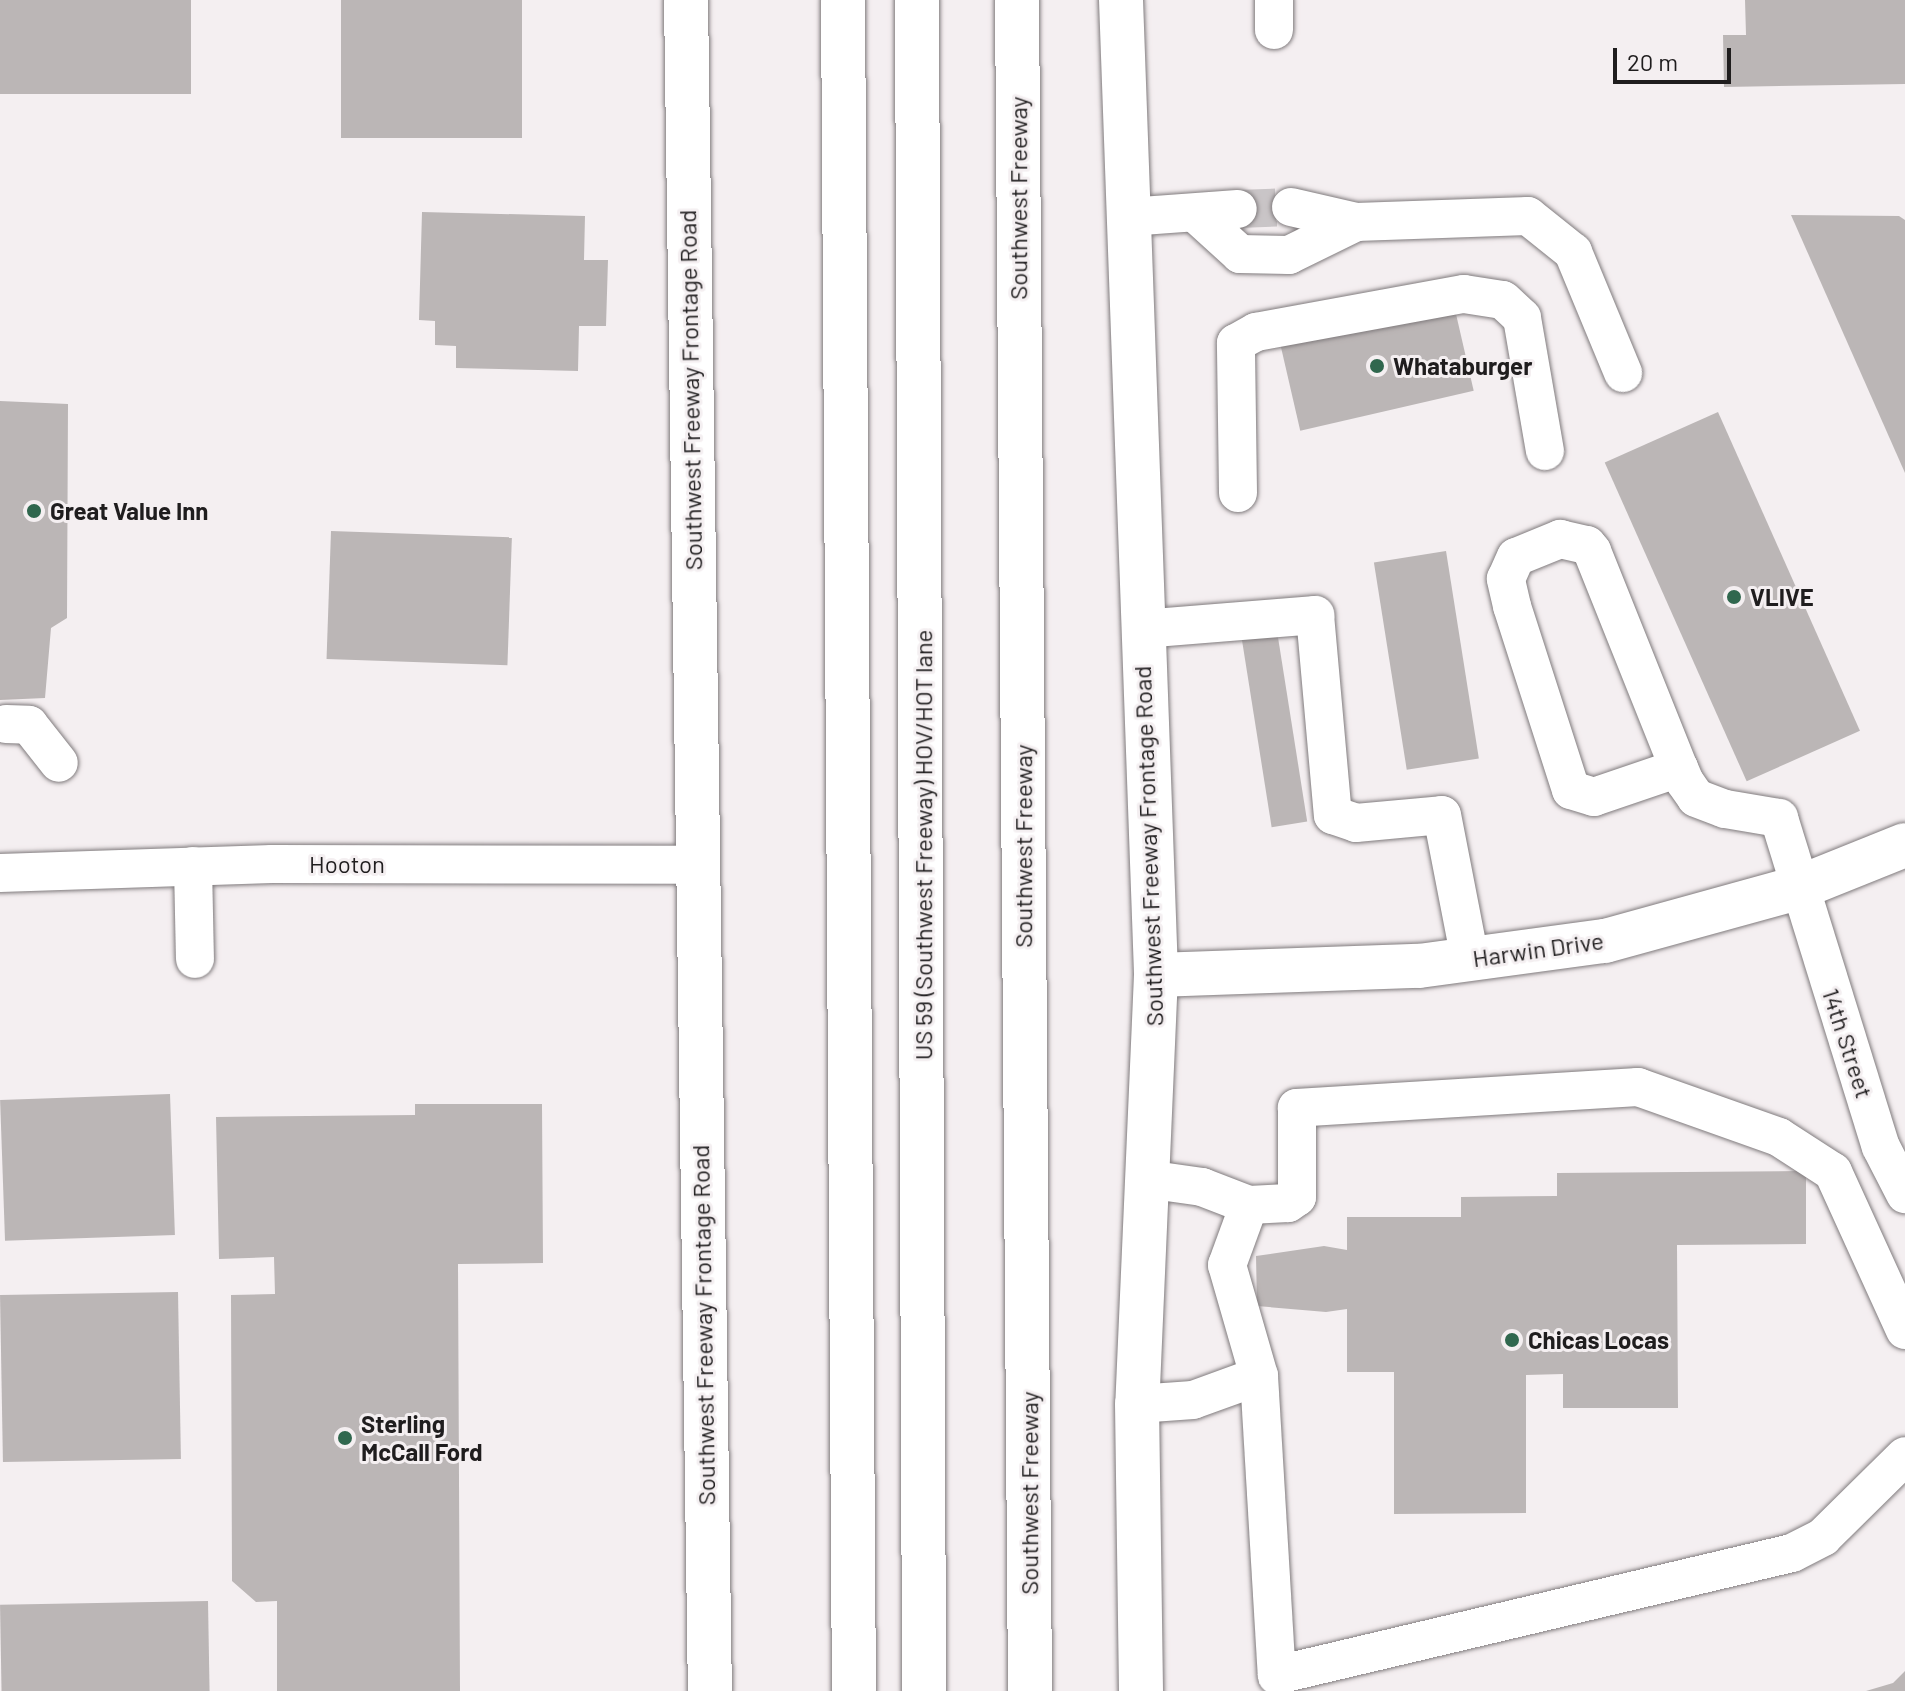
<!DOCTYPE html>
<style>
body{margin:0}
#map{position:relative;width:1905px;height:1691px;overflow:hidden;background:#f4eff1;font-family:Barlow,sans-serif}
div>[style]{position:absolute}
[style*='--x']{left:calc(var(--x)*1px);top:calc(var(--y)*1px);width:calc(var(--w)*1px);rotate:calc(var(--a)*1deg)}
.building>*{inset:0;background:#bbb6b6;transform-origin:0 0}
.minor-tunnel>*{height:38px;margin-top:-19px;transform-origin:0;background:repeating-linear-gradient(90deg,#c9c5c7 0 38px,transparent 0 57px)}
.roads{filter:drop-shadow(0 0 2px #807b7d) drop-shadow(0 0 2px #807b7d)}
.minor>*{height:38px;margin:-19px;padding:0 19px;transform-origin:19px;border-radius:19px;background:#fff}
.major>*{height:44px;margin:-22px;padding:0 22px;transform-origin:22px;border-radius:22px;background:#fff}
.highway>*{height:44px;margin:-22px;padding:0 22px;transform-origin:22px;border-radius:22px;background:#fff}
.dots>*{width:22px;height:22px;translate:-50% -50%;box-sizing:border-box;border:4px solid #f4eff1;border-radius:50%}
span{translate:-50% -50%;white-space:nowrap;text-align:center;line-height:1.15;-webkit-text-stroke:6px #f4eff1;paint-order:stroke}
.street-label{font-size:24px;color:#1f1d1e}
.poi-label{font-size:24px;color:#1f1d1e;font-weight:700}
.left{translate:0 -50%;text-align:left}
.scale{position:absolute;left:1613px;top:48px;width:118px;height:36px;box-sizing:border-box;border:4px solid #1f1d1e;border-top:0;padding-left:10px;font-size:24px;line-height:28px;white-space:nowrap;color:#1f1d1e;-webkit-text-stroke:6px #f4eff1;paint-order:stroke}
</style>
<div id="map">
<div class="building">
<div style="left:0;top:0;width:191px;height:94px"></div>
<div style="left:341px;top:0;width:181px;height:138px"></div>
<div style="clip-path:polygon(1745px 0,1905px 0,1905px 84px,1724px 87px,1723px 35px,1746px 35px)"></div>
<div style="clip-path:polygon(422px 212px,585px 216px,584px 260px,608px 260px,606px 326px,579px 326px,578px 371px,456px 368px,456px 346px,435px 345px,435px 321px,419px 320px)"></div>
<div style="clip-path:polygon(1791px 215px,1899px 216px,1905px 220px,1905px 473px)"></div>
<div style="left:1453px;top:301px;width:92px;height:178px;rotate:77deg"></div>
<div style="clip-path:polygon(0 401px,68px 404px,67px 618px,51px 628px,45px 698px,0 700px)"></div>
<div style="left:1718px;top:412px;width:349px;height:124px;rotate:66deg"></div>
<div style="left:331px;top:531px;width:181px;height:128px;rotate:2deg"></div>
<div style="left:1446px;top:551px;width:210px;height:73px;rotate:81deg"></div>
<div style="left:1277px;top:631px;width:193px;height:36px;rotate:81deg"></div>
<div style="left:170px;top:1094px;width:141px;height:170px;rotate:88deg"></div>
<div style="clip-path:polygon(415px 1104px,542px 1104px,543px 1263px,458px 1264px,460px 1691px,277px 1691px,277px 1601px,256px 1602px,232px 1581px,231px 1295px,275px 1294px,274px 1257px,219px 1259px,216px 1117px,415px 1115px)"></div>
<div style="clip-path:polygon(1806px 1171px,1806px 1244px,1677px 1245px,1678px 1408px,1563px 1408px,1563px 1374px,1526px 1375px,1526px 1513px,1394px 1514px,1394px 1372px,1347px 1372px,1347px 1309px,1326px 1312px,1257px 1306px,1256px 1256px,1324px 1246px,1347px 1250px,1347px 1217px,1461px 1217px,1461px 1197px,1557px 1196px,1557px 1173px)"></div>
<div style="left:178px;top:1292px;width:167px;height:178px;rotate:89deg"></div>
<div style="left:208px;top:1601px;width:90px;height:208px;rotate:89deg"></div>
<div style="clip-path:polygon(1905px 1671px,1905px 1691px,1866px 1691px,1893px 1683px)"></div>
</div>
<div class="minor-tunnel">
<div style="--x:1238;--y:209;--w:53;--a:-2.2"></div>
</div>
<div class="roads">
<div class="minor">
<div style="--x:1274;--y:30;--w:30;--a:-90"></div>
<div style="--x:1291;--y:207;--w:67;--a:13"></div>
<div style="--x:1356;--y:222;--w:172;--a:-2"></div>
<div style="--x:1528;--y:216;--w:58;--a:38.7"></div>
<div style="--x:1573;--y:252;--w:131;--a:67.5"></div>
<div style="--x:1195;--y:213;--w:61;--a:42.3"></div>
<div style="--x:1240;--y:254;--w:49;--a:1.2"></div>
<div style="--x:1289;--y:255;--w:75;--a:-26.2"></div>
<div style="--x:1128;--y:217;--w:110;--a:-4.2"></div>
<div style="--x:1238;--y:493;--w:150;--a:-90.8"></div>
<div style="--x:1236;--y:343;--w:23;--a:-29"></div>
<div style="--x:1256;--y:332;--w:211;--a:-10.4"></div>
<div style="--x:1464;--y:294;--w:39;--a:9"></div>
<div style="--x:1503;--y:300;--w:26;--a:43"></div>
<div style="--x:1522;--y:318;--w:135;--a:80.2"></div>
<div style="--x:1142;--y:629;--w:174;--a:-4.6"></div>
<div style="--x:1315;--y:615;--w:201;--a:84.9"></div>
<div style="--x:1333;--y:815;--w:24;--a:19"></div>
<div style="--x:1356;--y:823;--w:86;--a:-5.3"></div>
<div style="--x:1442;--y:815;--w:147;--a:79"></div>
<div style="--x:6;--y:724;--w:23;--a:2"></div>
<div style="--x:29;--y:725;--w:48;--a:51.7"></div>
<div style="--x:1679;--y:768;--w:90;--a:161.2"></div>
<div style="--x:1594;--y:797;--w:24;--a:-163"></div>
<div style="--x:1571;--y:790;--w:193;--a:-107.8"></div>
<div style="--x:1512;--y:606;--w:28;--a:-103"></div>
<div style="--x:1506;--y:579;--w:24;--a:-66"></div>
<div style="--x:1516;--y:557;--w:48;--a:-22.2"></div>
<div style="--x:1560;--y:539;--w:28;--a:13"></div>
<div style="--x:1587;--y:545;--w:8;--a:50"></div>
<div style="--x:1592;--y:551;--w:234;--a:68.2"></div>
<div style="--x:1679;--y:768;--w:15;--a:67"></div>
<div style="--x:1685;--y:782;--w:19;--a:55"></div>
<div style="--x:1696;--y:798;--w:31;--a:21"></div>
<div style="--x:1725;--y:809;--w:55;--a:9.5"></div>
<div style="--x:1779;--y:818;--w:344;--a:72.8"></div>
<div style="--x:1881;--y:1147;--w:53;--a:62.9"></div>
<div style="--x:193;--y:866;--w:93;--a:88.8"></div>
<div style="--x:0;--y:873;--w:272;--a:-1.9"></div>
<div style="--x:272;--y:864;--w:423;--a:0.1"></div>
<div style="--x:1146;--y:1179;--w:57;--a:8.1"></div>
<div style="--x:1202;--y:1187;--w:50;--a:21"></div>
<div style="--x:1905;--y:1330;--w:174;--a:-114.5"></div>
<div style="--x:1833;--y:1172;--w:64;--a:-147.1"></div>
<div style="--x:1779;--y:1137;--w:150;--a:-160.5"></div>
<div style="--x:1638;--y:1087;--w:342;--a:176.5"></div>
<div style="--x:1297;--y:1108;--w:89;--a:90"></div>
<div style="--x:1297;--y:1197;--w:11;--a:146"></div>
<div style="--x:1288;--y:1203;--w:39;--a:177"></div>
<div style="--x:1249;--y:1205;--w:64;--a:110.1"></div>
<div style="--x:1227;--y:1265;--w:116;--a:73.9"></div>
<div style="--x:1259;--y:1376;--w:300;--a:86.6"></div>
<div style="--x:1277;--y:1675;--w:529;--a:-13.33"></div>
<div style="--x:1792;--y:1553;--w:35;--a:-27"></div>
<div style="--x:1823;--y:1537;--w:115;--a:-44.6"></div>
<div style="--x:1137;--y:1404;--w:56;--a:-4.1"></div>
<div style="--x:1193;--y:1400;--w:70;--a:-20"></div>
</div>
<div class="major">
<div style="--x:686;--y:0;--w:1691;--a:89.19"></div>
<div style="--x:1121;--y:0;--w:976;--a:87.94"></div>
<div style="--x:1156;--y:975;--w:429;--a:92.5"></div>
<div style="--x:1137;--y:1404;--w:287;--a:89.2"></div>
<div style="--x:1156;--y:975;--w:263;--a:-2"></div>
<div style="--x:1419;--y:966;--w:188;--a:-7.7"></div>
<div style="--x:1605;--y:941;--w:200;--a:-15.4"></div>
<div style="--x:1798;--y:888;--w:115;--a:-21.9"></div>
</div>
<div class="highway">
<div style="--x:843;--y:0;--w:1691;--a:89.63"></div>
<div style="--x:917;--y:0;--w:1691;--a:89.76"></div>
<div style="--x:1017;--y:0;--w:1691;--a:89.56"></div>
</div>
</div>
<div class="dots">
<div style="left:1377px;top:366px;background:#30674e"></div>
<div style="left:34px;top:511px;background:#30674e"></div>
<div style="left:1734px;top:597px;background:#30674e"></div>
<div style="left:1512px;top:1340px;background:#30674e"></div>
<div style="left:345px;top:1438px;background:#30674e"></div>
</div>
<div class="street-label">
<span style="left:1018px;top:198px;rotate:-90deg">Southwest Freeway</span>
<span style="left:690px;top:390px;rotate:-91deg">Southwest Freeway Frontage Road</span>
<span style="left:923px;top:845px;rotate:-90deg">US 59 (Southwest Freeway) HOV/HOT lane</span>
<span style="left:1023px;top:846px;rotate:-90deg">Southwest Freeway</span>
<span style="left:1148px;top:846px;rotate:-92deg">Southwest Freeway Frontage Road</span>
<span style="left:347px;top:864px">Hooton</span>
<span style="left:1538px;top:949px;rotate:-8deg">Harwin Drive</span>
<span style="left:1848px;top:1043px;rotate:72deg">14th Street</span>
<span style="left:703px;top:1325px;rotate:-91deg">Southwest Freeway Frontage Road</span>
<span style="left:1029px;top:1493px;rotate:-90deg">Southwest Freeway</span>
</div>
<div class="poi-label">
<span class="left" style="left:1393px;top:366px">Whataburger</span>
<span class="left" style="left:50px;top:511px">Great Value Inn</span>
<span class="left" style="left:1750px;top:597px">VLIVE</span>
<span class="left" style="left:1528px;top:1340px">Chicas Locas</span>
<span class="left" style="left:361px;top:1438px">Sterling<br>McCall Ford</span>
</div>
<div class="scale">20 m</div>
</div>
